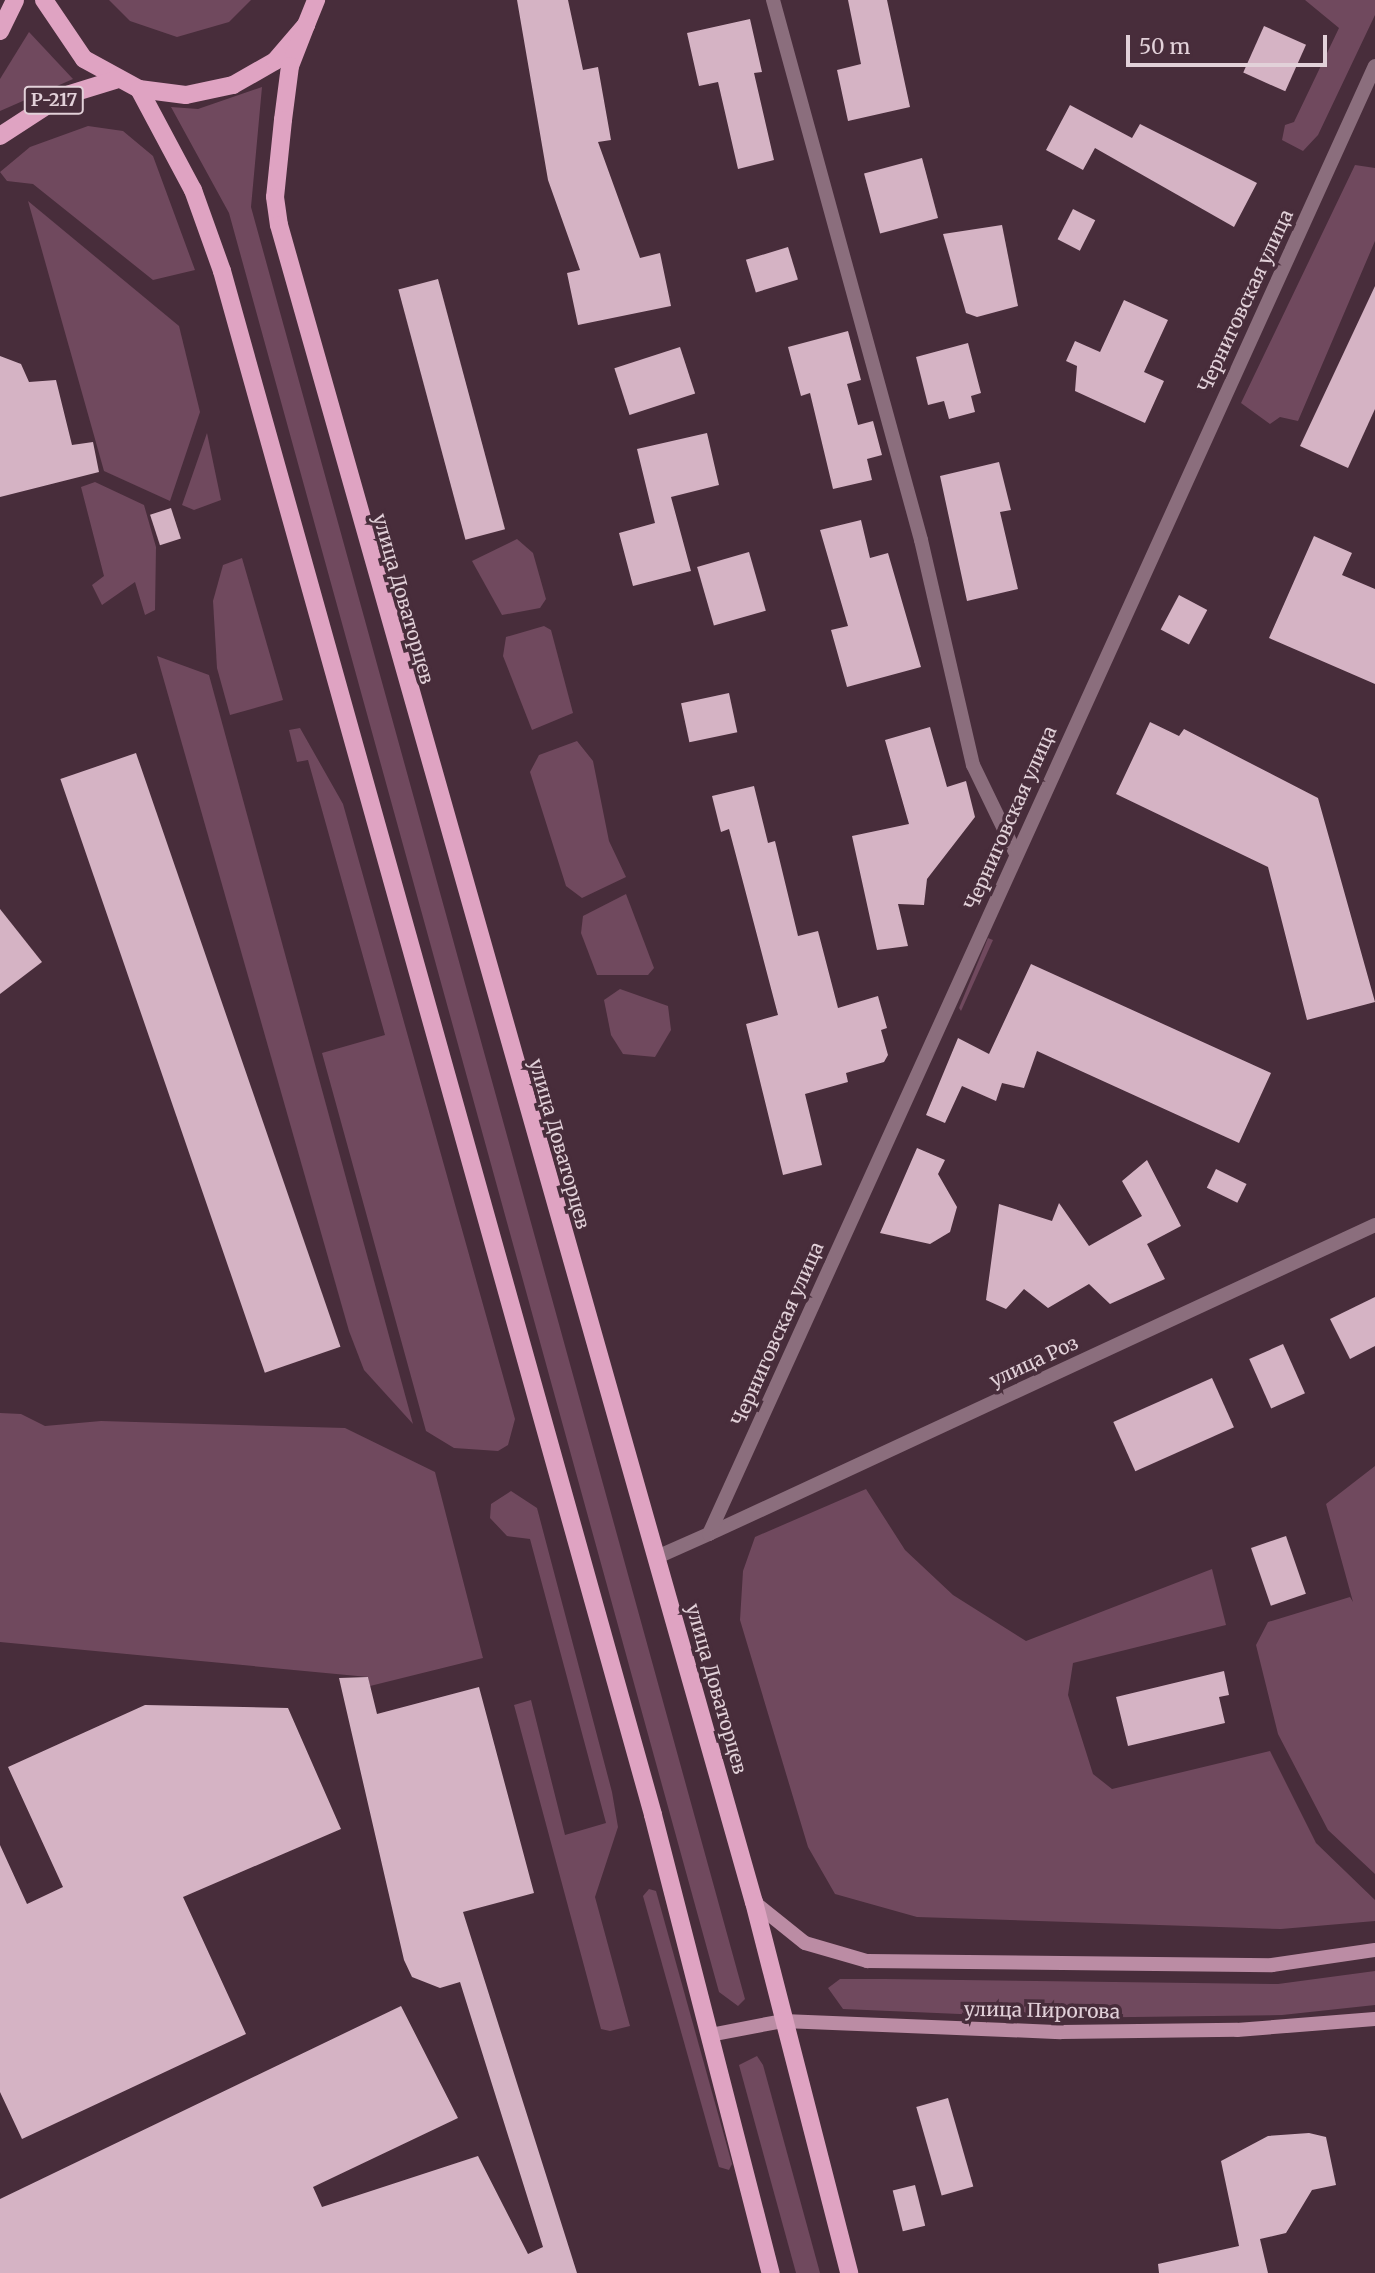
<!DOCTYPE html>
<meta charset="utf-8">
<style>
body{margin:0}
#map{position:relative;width:1375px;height:2273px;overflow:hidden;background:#482d3b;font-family:Merriweather,serif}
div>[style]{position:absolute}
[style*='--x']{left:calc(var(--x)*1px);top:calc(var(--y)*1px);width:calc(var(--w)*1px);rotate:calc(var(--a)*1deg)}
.green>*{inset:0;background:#70495e}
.building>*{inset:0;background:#d5b3c4;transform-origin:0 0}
.minor>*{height:14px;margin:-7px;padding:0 7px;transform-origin:7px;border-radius:7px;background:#8b6e7d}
.tertiary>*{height:14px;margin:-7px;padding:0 7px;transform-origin:7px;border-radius:7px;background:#8b6e7d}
.secondary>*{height:14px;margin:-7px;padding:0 7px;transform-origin:7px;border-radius:7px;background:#bb8ca4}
.primary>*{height:18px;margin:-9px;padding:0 9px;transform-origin:9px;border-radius:9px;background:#dfa3c2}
span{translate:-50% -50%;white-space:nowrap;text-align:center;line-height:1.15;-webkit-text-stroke:7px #482d3b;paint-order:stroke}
.shield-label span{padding:2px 5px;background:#482d3b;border:2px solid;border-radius:5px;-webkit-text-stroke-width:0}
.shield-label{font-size:18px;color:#e2d1d9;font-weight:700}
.street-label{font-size:19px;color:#e2d1d9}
.scale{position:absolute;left:1126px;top:35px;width:201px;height:32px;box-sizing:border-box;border:4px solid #e2d1d9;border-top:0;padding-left:9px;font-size:21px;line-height:24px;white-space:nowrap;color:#e2d1d9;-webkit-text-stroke:5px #482d3b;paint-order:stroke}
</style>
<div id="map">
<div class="green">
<div style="clip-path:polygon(109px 0,251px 0,229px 22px,177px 37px,130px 21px)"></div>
<div style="clip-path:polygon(1305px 0,1375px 0,1375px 15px,1318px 135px,1303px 151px,1282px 140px,1285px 125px,1294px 122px,1339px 28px)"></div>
<div style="clip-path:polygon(29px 32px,73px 79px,0 111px,0 79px)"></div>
<div style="clip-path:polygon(262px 87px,251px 207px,745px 1999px,738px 2006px,719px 1992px,229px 213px,171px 107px,198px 109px)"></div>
<div style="clip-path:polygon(88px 126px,123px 131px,153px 156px,195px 270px,153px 280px,33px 184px,7px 181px,0 172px,30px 147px)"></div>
<div style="clip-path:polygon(1355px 165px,1375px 168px,1375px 241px,1298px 421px,1280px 417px,1270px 424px,1241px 403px)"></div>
<div style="clip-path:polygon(28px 201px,179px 326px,200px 412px,170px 501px,104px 471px)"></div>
<div style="clip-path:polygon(207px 433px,221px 500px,194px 510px,182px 505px)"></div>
<div style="clip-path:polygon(95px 482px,144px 505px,156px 547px,155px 610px,145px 615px,135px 582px,102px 605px,92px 585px,104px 576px,81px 487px)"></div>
<div style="clip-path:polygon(517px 539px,533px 553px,546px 599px,540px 608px,502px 615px,472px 561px)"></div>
<div style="clip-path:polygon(242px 558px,283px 700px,230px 715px,217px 668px,213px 601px,223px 565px)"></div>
<div style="clip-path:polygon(544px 626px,551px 630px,573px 713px,532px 730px,503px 656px,506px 637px)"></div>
<div style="clip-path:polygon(157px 656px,209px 675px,413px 1424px,364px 1370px,349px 1331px)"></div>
<div style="clip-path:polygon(300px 728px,343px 804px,515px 1419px,508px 1445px,498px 1451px,454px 1448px,426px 1431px,322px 1053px,385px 1035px,308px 760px,297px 762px,289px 730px)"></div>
<div style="clip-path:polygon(577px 741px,593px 761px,609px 841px,626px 877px,582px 898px,566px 886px,530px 772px,539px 755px)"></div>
<div style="clip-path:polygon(626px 894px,654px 968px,648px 975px,597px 975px,581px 933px,583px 916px)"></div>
<div style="clip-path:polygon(988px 938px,993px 940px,961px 1011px,959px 1008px)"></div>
<div style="clip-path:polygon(620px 989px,668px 1006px,671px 1030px,655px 1057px,623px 1054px,611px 1035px,604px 1000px)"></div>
<div style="clip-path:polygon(0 1413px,21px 1414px,45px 1426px,101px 1421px,345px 1428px,435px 1472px,483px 1658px,370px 1686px,368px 1677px,0 1642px)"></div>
<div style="clip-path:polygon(1375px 1466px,1375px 1874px,1328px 1830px,1278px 1734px,1256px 1645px,1268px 1622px,1350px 1597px,1353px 1602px,1326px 1504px)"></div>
<div style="clip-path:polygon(866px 1489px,905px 1550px,953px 1595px,1026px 1641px,1212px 1569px,1226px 1625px,1073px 1663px,1068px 1695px,1093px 1774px,1112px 1789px,1270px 1751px,1316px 1843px,1375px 1900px,1375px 1921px,1281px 1929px,917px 1917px,835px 1894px,808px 1847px,740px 1620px,743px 1571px,755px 1537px)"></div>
<div style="clip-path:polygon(511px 1491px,537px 1508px,612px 1792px,618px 1827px,595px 1897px,630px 2026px,610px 2031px,601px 2029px,514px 1705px,531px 1700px,565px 1835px,606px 1823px,530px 1539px,507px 1536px,490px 1518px,491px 1504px)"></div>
<div style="clip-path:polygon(649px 1889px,656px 1891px,732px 2164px,729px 2170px,719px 2167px,643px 1896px)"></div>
<div style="clip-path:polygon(1375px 1971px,1375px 2005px,1282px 2015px,1054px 2018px,843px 2009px,828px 1988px,840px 1979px,885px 1979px,1278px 1984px)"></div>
<div style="clip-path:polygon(757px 2056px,763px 2065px,820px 2273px,796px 2273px,739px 2065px)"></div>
</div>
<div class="building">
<div style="clip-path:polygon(517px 0,568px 0,583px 70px,598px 67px,611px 140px,598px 142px,640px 258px,660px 253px,671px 306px,578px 325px,567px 273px,580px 270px,548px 180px)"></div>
<div style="clip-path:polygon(848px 0,887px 0,910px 107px,848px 121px,837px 70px,861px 64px)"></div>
<div style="clip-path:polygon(750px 19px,762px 72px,754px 73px,774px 160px,738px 169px,718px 82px,699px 86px,687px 33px)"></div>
<div style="left:1264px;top:26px;width:46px;height:51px;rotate:24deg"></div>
<div style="clip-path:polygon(1070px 105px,1132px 138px,1140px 124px,1257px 183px,1234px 227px,1095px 148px,1083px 170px,1046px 150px)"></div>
<div style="left:922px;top:158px;width:62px;height:60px;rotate:75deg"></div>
<div style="left:1073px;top:209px;width:25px;height:34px;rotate:27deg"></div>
<div style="clip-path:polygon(1002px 225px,1018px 306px,977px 317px,966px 313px,943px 234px)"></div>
<div style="left:788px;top:247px;width:34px;height:44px;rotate:73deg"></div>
<div style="left:438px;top:279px;width:259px;height:41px;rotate:75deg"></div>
<div style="clip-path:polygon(1375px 286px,1375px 409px,1348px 468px,1300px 446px)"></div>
<div style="clip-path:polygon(1124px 300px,1168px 320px,1144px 372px,1164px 381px,1145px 423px,1075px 391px,1077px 366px,1066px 361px,1075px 341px,1100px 352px)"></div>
<div style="clip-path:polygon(848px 331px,861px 380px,847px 384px,858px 425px,873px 421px,882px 455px,867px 459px,872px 480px,833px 489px,810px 393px,801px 396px,788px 347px)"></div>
<div style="clip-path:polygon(968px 343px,981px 393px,971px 396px,975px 412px,949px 419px,944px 401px,928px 405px,916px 357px)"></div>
<div style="left:680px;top:347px;width:49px;height:69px;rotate:72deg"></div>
<div style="clip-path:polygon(0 356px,21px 364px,29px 382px,56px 380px,72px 445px,93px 442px,99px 472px,0 497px)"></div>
<div style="clip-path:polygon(707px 433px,719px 485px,671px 497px,691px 571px,633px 586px,619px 533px,655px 523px,637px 449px)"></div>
<div style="clip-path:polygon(999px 462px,1011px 510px,1000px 512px,1018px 589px,967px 601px,940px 476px)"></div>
<div style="left:171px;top:508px;width:32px;height:22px;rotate:72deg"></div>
<div style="clip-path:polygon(861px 520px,870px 558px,888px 553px,921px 667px,847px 687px,831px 630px,848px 626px,820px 530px)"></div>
<div style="clip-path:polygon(1314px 536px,1352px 553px,1342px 575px,1375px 589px,1375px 684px,1269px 638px)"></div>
<div style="left:749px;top:552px;width:61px;height:54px;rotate:74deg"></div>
<div style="left:1179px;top:595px;width:32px;height:39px;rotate:28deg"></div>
<div style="left:729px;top:693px;width:40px;height:49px;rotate:78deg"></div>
<div style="clip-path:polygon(1150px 722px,1179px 736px,1184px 729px,1318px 798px,1375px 1002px,1307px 1020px,1268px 867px,1116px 794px)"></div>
<div style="clip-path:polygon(930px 727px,947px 787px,966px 781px,975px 817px,927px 879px,924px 905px,898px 904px,908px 946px,877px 950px,852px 836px,909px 824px,885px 740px)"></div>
<div style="left:136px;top:753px;width:628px;height:80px;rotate:71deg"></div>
<div style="clip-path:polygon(754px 786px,768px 843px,775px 841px,798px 936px,818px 931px,838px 1008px,878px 996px,887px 1028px,881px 1030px,888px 1055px,884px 1062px,846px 1073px,848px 1082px,805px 1094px,822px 1165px,783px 1175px,746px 1024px,778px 1015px,729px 829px,721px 832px,712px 796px)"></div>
<div style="clip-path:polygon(0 909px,42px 962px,0 994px)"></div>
<div style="clip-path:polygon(1031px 964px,1271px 1073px,1239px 1143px,1037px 1051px,1024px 1088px,1002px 1083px,996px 1101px,962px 1086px,945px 1123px,926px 1115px,958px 1038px,989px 1054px)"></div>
<div style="clip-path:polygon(917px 1148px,945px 1160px,938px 1174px,957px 1207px,950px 1232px,930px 1244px,880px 1233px)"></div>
<div style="clip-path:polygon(1147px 1160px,1181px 1226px,1147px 1244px,1165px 1279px,1110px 1304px,1089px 1284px,1048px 1308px,1024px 1289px,1006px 1309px,986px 1300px,999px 1204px,1052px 1221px,1059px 1203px,1089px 1246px,1142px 1216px,1122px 1181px)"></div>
<div style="left:1216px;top:1169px;width:34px;height:21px;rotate:26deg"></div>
<div style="clip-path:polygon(1375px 1297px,1375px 1346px,1350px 1359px,1330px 1319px)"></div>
<div style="left:1283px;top:1344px;width:54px;height:37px;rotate:66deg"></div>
<div style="left:1212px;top:1378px;width:54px;height:108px;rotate:66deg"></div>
<div style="left:1286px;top:1536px;width:61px;height:37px;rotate:71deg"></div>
<div style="clip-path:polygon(1224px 1671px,1229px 1695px,1219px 1697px,1225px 1723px,1128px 1746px,1116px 1697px)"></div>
<div style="clip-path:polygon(368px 1677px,377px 1714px,479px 1687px,534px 1893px,463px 1912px,577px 2273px,0 2273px,0 2199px,401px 2006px,458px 2118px,313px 2187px,322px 2207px,478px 2156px,528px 2254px,543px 2247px,460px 1982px,440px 1988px,412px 1977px,404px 1960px,339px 1678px)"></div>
<div style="clip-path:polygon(145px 1705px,288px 1708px,341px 1829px,183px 1897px,246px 2034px,22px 2139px,0 2092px,0 1845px,27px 1904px,63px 1887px,8px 1767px)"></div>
<div style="left:948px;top:2098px;width:92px;height:33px;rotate:74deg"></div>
<div style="clip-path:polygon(1309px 2133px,1326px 2137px,1336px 2185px,1312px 2190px,1286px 2233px,1260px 2239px,1268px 2273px,1159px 2273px,1158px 2264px,1239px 2246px,1221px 2161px,1268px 2136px)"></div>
<div style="left:915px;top:2185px;width:42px;height:23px;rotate:76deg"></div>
</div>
<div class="minor">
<div style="--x:773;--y:0;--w:560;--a:74.67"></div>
<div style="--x:921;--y:540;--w:231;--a:77"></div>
<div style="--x:973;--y:765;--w:99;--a:64.2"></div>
<div style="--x:709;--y:1534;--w:734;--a:-24.89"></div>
</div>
<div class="tertiary">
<div style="--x:657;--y:1557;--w:57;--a:-23.9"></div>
<div style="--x:709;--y:1534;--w:1612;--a:-65.6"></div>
</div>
<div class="secondary">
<div style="--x:754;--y:1902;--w:65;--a:38.8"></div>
<div style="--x:805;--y:1943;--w:65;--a:16.2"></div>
<div style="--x:867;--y:1961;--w:405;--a:0.6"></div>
<div style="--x:1272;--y:1965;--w:104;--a:-8.3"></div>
<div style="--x:710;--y:2035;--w:74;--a:-10.9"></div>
<div style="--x:783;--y:2021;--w:278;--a:2.3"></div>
<div style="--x:1061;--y:2032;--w:176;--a:-0.7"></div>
<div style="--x:1237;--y:2030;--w:138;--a:-4.6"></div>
</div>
<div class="primary">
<div style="--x:44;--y:0;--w:71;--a:55.9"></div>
<div style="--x:84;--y:59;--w:63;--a:28.6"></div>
<div style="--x:139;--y:89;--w:47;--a:7.3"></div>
<div style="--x:186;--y:95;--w:48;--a:-12"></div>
<div style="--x:233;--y:85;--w:48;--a:-29.7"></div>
<div style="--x:275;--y:61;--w:48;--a:-49.3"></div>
<div style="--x:306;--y:25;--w:27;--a:-68"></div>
<div style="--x:306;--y:25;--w:44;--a:111.3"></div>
<div style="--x:290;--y:66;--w:54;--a:97.4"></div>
<div style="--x:283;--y:120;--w:77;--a:95.9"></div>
<div style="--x:275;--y:197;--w:28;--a:82"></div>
<div style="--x:279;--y:225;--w:1743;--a:74.19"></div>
<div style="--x:754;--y:1902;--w:383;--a:75.6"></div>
<div style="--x:0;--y:31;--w:34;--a:-64"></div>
<div style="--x:139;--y:89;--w:115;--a:61.9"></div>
<div style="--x:193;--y:190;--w:86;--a:70.3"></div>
<div style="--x:222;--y:271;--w:1603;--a:74.4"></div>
<div style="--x:653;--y:1815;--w:473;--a:75.6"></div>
<div style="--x:0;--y:136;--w:72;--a:-33"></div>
<div style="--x:60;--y:97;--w:58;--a:-17.2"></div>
</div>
<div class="shield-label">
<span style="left:54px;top:100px">Р-217</span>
</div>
<div class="street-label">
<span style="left:1246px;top:301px;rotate:-65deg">Черниговская улица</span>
<span style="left:403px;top:599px;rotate:74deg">улица Доваторцев</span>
<span style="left:1011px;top:818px;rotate:-66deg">Черниговская улица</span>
<span style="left:559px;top:1144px;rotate:74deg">улица Доваторцев</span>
<span style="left:778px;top:1334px;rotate:-66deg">Черниговская улица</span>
<span style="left:1034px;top:1362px;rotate:-25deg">улица Роз</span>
<span style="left:716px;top:1689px;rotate:74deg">улица Доваторцев</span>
<span style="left:1042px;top:2011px;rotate:1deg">улица Пирогова</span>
</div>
<div class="scale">50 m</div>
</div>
